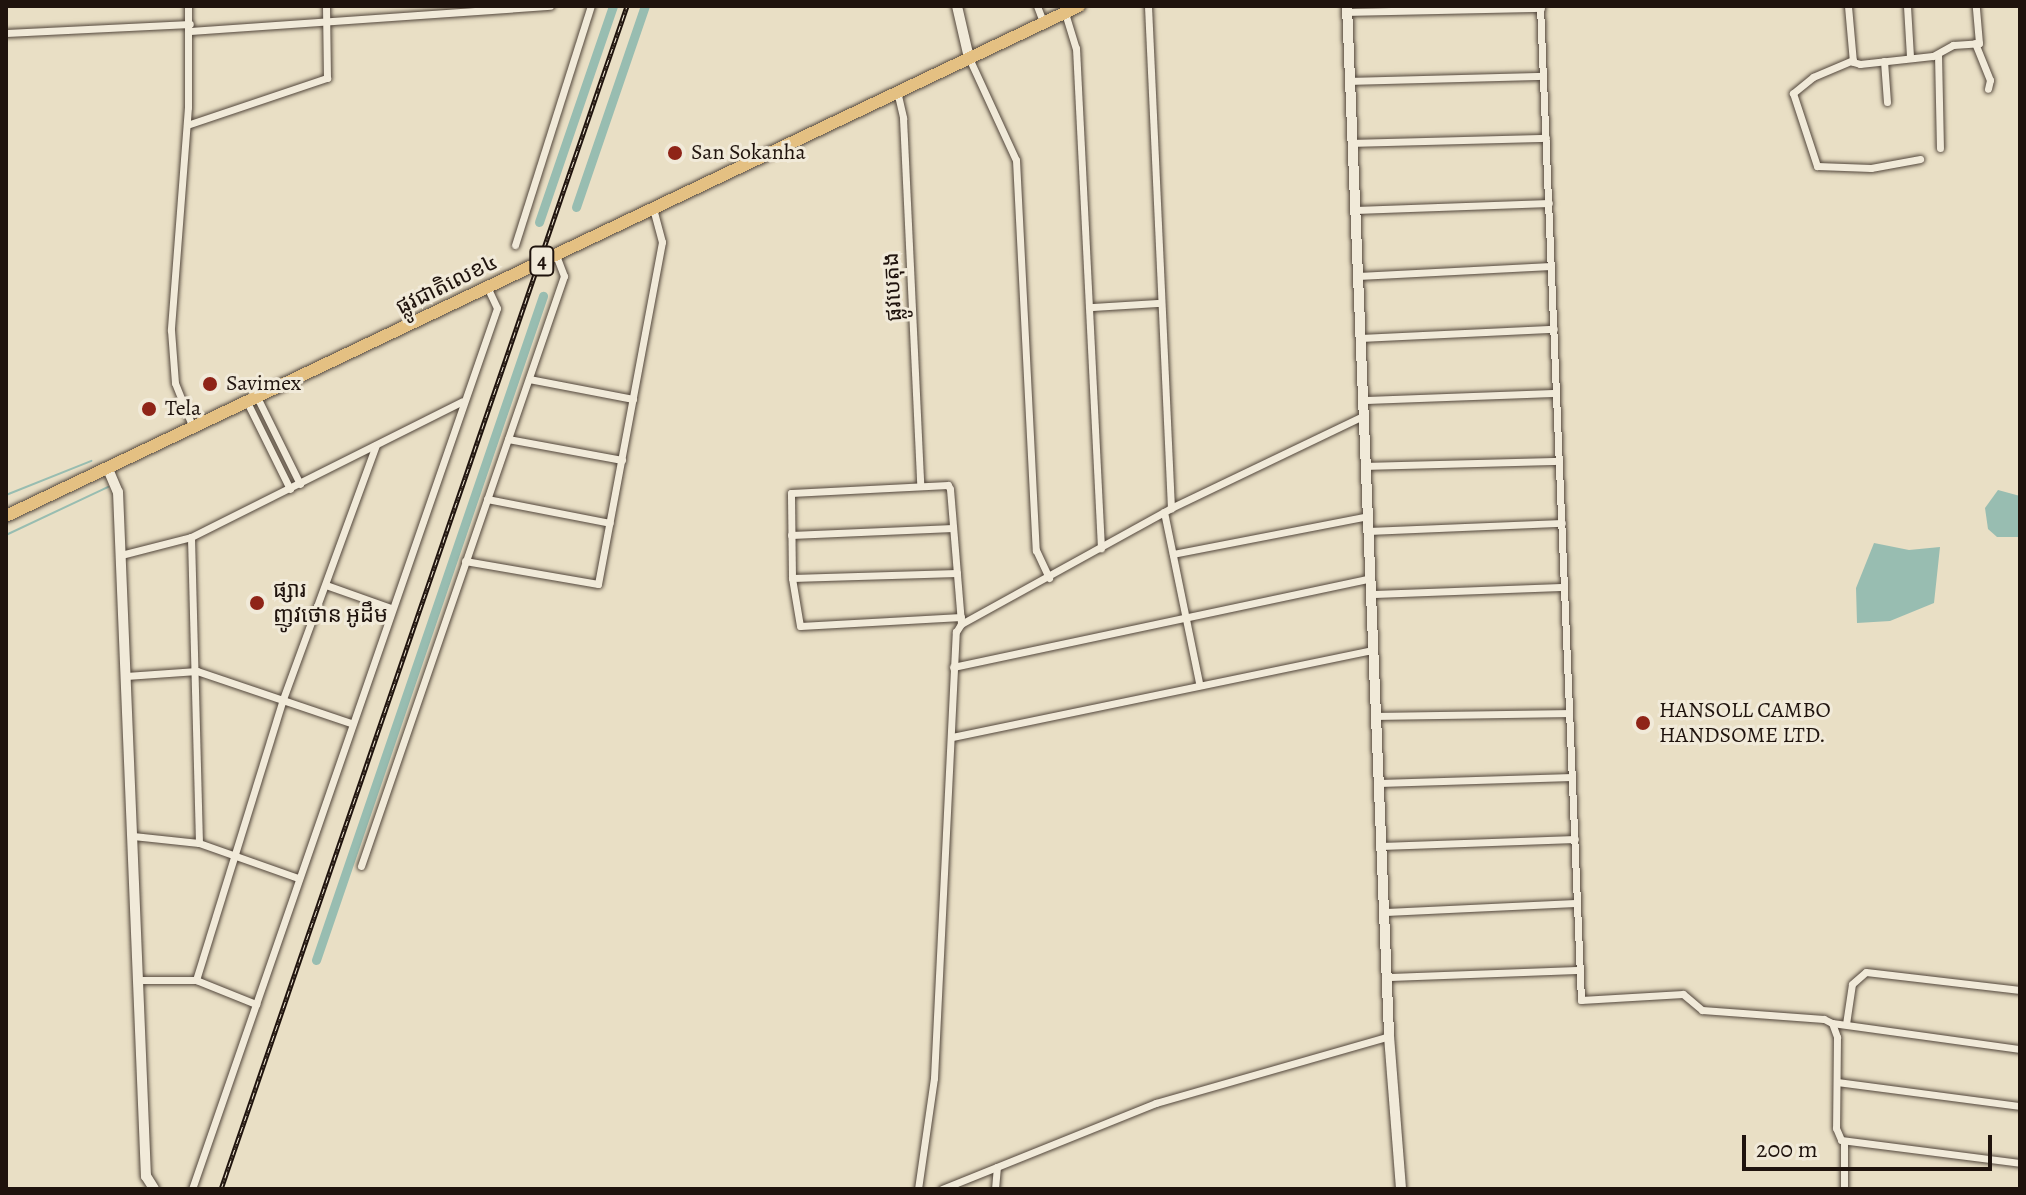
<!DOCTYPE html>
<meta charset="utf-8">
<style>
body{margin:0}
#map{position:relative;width:2026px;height:1195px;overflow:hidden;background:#e9dfc5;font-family:Alegreya,"Noto Sans Khmer",serif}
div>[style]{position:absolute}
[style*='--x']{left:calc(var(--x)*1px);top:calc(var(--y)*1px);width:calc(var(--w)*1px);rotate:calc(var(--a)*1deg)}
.water>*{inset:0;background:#98bdb1}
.stream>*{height:2px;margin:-1px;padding:0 1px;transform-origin:1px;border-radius:1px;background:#98bdb1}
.canal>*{height:9px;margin:-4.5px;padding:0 4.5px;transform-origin:4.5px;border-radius:4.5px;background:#98bdb1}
.roads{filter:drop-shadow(0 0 2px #52463b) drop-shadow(0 0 2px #52463b)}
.street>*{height:7px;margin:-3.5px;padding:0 3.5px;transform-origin:3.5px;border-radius:3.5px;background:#f1ead9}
.secondary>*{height:10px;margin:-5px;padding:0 5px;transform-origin:5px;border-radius:5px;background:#f1ead9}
.highway>*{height:12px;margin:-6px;padding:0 6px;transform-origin:6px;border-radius:6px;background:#e4c082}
.rail>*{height:5px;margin-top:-2.5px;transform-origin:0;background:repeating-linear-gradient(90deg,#f1ead9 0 6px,#1f130d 0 12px);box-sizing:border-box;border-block:2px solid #1f130d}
.dots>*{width:22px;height:22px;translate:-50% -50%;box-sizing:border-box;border:4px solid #f1ead9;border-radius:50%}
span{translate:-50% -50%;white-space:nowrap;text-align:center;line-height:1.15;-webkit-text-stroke:6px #f1ead9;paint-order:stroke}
.shield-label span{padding:2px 6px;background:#f1ead9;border:2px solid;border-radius:6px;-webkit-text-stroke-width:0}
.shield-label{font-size:20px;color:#1f130d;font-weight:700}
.poi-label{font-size:22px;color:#1f130d}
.left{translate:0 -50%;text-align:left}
.street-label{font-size:22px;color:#1f130d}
.frame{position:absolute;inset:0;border:8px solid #1f130d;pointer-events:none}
.scale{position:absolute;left:1742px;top:1135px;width:250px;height:36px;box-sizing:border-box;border:4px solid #1f130d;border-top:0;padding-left:10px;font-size:24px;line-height:28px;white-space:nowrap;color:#1f130d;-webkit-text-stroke:6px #f1ead9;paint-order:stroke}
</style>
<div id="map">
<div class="water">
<div style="clip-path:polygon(1998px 490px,2020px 496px,2020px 537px,1997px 537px,1988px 529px,1985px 508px)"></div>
<div style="clip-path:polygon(1874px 543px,1909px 550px,1940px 547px,1934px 603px,1890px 621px,1857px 623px,1856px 588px)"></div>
</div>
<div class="stream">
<div style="--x:6;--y:495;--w:92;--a:-21.8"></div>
<div style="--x:6;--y:535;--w:113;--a:-25.2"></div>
</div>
<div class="canal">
<div style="--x:576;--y:207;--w:213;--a:-71.1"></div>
<div style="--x:539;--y:222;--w:228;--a:-71.1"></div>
<div style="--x:316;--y:960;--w:702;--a:-71.13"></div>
</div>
<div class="roads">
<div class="street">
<div style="--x:188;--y:6;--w:101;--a:90"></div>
<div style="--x:188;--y:107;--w:224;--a:94.4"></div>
<div style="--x:171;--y:330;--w:53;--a:85.7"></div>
<div style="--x:175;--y:383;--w:48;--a:68.2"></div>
<div style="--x:1037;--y:6;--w:17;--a:69"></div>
<div style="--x:1148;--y:6;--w:503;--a:87.38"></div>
<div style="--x:1540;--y:6;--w:995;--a:87.64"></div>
<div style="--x:1581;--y:1000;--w:102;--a:-3.4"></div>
<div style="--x:1683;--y:994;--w:25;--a:40"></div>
<div style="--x:1702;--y:1010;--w:122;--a:4.2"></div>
<div style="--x:1824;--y:1019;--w:9;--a:27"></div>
<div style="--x:1832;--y:1023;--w:15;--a:70"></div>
<div style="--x:1837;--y:1037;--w:91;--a:90.6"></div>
<div style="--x:1836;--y:1128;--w:13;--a:67"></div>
<div style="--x:1841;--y:1140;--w:180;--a:7.3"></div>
<div style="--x:1848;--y:6;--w:56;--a:84.9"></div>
<div style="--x:1853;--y:62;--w:7;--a:16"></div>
<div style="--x:1860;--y:64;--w:73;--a:-6.3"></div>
<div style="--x:1933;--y:56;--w:23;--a:-29"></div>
<div style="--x:1953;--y:45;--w:26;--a:-4"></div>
<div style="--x:1979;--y:43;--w:37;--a:-95"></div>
<div style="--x:1907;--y:6;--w:51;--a:86.6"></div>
<div style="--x:1347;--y:12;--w:194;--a:-1.2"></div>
<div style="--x:1065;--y:13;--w:37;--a:73"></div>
<div style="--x:1076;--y:48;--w:501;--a:87.14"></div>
<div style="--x:190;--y:31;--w:361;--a:-4"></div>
<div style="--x:6;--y:33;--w:184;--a:-2.8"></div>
<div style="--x:1975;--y:43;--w:40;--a:68"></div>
<div style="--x:1990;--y:80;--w:9;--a:103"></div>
<div style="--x:1938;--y:54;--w:94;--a:88.8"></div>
<div style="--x:969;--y:58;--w:112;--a:65.3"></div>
<div style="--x:1016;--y:160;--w:391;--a:87.1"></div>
<div style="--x:1036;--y:550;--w:31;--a:65"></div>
<div style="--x:1853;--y:60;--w:43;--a:157"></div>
<div style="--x:1813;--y:77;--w:26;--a:141"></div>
<div style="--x:1793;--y:93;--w:77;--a:71.8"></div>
<div style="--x:1817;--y:166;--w:54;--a:2.1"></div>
<div style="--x:1871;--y:168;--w:50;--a:-10.4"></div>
<div style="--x:1884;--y:61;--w:41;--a:85.8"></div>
<div style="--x:1350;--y:81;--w:193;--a:-1.5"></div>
<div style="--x:897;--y:91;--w:28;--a:77"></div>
<div style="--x:903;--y:118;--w:366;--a:87.3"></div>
<div style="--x:187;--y:125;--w:148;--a:-18.6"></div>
<div style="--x:327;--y:78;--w:72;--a:-90.8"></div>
<div style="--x:1352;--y:143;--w:194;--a:-1.5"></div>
<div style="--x:1355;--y:210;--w:194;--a:-2.1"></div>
<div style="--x:515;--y:245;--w:251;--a:-72.4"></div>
<div style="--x:1358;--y:276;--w:193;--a:-3"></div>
<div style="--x:1092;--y:307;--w:66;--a:-3.5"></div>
<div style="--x:1360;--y:338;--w:194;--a:-2.7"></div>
<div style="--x:529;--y:379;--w:106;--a:10.9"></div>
<div style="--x:257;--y:397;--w:97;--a:63.7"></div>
<div style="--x:1363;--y:400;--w:193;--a:-2.1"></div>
<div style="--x:247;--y:402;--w:97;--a:63.7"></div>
<div style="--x:508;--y:439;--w:116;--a:10.4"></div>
<div style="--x:1366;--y:466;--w:193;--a:-1.5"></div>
<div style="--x:487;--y:499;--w:125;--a:11"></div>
<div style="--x:1164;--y:512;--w:175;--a:78.4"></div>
<div style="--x:1368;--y:531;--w:194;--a:-2.4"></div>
<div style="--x:791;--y:535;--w:162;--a:-2.5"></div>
<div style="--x:1173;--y:554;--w:199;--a:-11"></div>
<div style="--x:121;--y:555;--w:72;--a:-14.4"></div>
<div style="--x:465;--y:561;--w:135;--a:9.8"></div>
<div style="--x:598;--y:584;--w:348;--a:-79.4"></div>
<div style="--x:662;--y:242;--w:35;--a:-105"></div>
<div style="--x:792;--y:578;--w:165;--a:-1.7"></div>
<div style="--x:326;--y:585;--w:69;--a:19.5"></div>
<div style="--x:1371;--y:594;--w:193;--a:-2.1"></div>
<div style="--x:961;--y:617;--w:161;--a:176.8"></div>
<div style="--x:800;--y:626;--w:49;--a:-99.5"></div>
<div style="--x:792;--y:578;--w:85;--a:-90.7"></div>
<div style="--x:791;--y:493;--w:157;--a:-2.9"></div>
<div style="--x:948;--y:485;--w:4;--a:63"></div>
<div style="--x:950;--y:489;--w:135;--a:85.3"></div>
<div style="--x:953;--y:667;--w:426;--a:-12"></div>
<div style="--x:126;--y:676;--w:71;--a:-4"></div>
<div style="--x:197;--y:671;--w:163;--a:18.7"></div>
<div style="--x:1376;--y:716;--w:193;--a:-0.9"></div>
<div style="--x:952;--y:737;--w:430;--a:-11.7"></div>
<div style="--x:1379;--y:783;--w:193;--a:-1.8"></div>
<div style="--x:133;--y:836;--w:66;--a:6.1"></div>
<div style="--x:199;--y:843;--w:105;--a:19.5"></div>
<div style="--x:199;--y:843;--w:306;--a:-91.5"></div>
<div style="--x:191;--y:537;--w:303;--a:-26.6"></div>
<div style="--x:1381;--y:846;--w:194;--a:-2.1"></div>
<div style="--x:361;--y:866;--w:624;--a:-71.01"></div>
<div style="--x:564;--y:276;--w:22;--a:-111"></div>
<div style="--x:1384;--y:912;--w:193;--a:-2.7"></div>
<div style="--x:1387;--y:977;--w:193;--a:-2.1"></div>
<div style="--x:139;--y:980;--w:57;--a:0"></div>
<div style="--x:196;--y:980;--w:65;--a:21.8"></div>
<div style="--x:196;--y:980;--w:294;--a:-72.8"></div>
<div style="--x:283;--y:699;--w:270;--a:-69.9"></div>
<div style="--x:1832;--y:1023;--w:190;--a:7.9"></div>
<div style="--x:1846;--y:1024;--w:40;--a:-81.5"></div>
<div style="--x:1852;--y:984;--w:18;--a:-41"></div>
<div style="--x:1866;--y:972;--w:155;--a:6.7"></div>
<div style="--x:1837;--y:1082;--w:185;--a:7.5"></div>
<div style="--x:1844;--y:1142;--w:47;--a:90"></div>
<div style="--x:192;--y:1189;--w:932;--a:-70.9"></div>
<div style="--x:497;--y:308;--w:23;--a:-115"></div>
<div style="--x:918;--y:1189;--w:112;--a:-81.8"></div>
<div style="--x:934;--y:1078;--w:447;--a:-87.2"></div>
<div style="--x:956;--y:632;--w:9;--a:-58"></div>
<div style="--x:961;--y:624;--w:240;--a:-28.9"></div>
<div style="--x:1171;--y:508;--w:213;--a:-25.6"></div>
<div style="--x:942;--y:1189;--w:231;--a:-21.9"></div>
<div style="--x:1156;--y:1103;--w:242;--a:-16"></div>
<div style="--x:995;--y:1189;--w:22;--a:-85"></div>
</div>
<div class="secondary">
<div style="--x:957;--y:6;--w:53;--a:77"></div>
<div style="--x:1347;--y:6;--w:1031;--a:87.66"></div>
<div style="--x:1389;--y:1036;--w:153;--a:85.5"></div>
<div style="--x:108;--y:469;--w:25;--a:67"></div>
<div style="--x:118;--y:492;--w:685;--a:87.66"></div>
<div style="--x:146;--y:1176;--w:15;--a:58"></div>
</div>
<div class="highway">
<div style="--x:6;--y:516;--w:1188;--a:-25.42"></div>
</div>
</div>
<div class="rail">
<div style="--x:221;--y:1189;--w:1251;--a:-71.06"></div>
</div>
<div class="dots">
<div style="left:675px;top:153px;background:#8f2418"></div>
<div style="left:210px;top:384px;background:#8f2418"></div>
<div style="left:149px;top:409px;background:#8f2418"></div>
<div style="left:257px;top:603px;background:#8f2418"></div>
<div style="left:1643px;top:723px;background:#8f2418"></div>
</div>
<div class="shield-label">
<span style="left:542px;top:261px">4</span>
</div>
<div class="poi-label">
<span class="left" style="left:691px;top:153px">San Sokanha</span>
<span class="left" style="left:226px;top:384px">Savimex</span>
<span class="left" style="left:165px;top:409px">Tela</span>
<span class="left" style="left:273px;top:603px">ផ្សារ<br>ញូវថោន អូដឹម</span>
<span class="left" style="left:1659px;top:723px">HANSOLL CAMBO<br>HANDSOME LTD.</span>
</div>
<div class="street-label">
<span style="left:447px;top:285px;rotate:-26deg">ផ្លូវជាតិលេខ៤</span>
<span style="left:893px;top:287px;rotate:-93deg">ផ្លូវបេតុង</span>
</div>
<div class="frame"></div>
<div class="scale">200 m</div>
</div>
